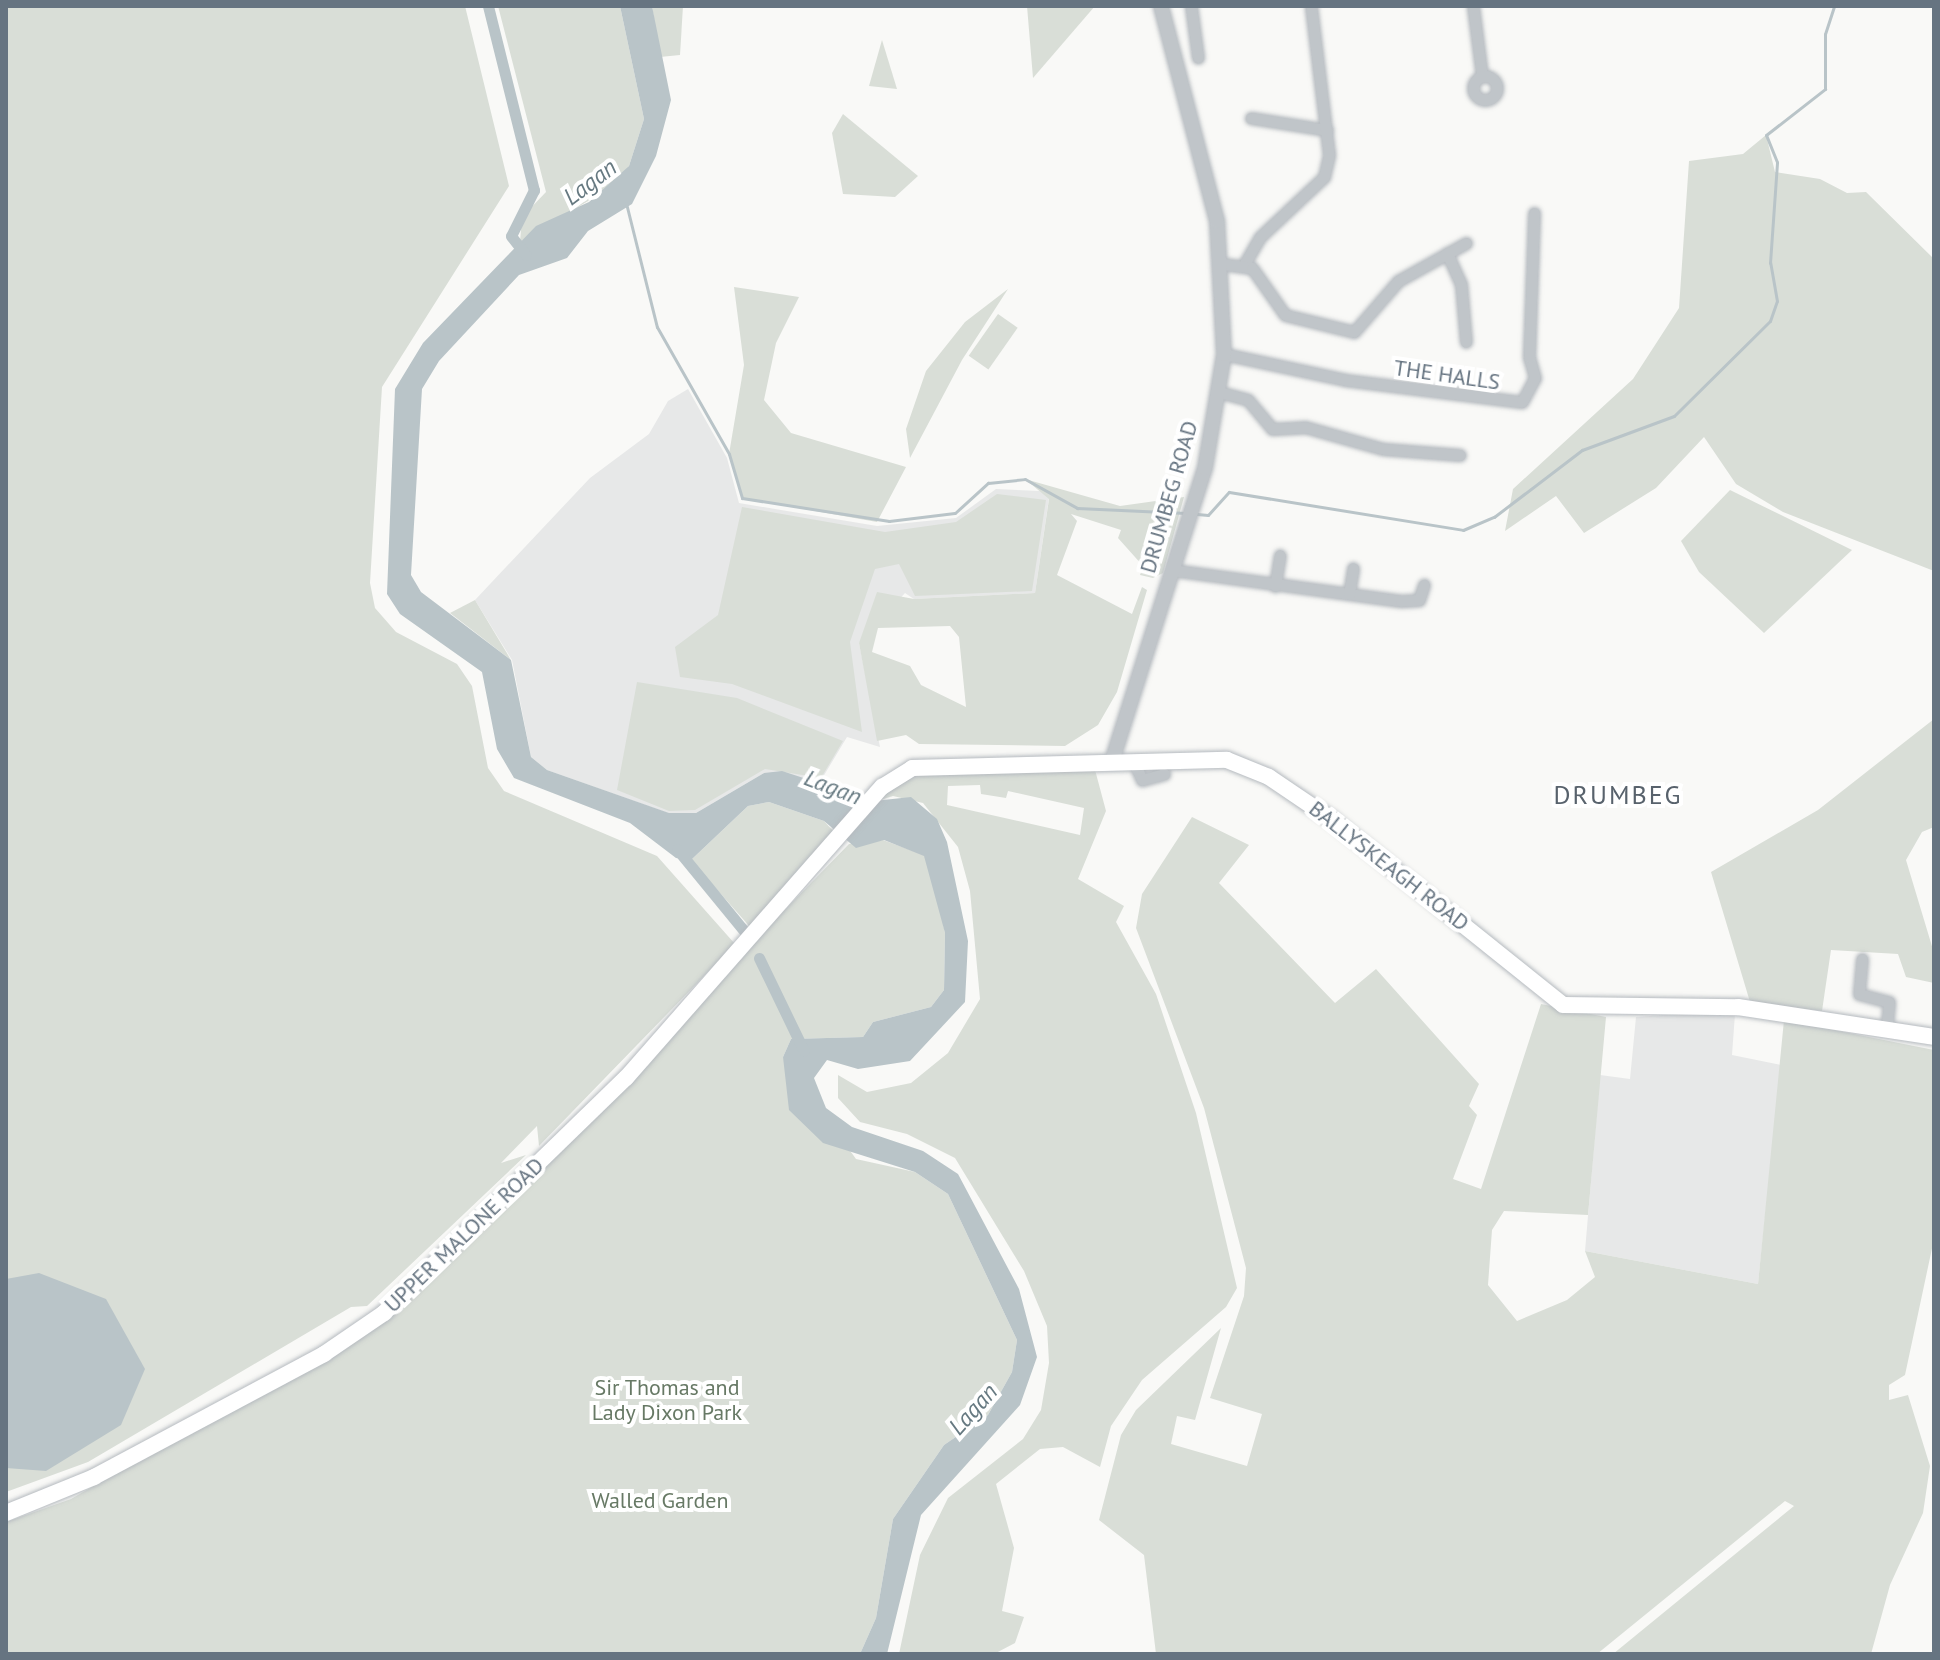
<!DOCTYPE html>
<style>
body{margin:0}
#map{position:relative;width:1940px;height:1660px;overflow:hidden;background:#f9f9f7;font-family:"PT Sans",sans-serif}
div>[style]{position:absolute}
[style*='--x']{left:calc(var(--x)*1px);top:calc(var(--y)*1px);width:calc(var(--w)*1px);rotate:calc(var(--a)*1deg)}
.built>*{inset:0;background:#e7e8e8}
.green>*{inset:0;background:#d9ded7;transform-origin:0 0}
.water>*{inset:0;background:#b9c4c8}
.stream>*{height:3px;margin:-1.5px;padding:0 1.5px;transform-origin:1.5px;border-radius:1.5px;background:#b9c4c8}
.canal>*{height:11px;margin:-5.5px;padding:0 5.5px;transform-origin:5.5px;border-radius:5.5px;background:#b9c4c8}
.roads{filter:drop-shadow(0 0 2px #b5babf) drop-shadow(0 0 2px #b5babf)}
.minor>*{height:11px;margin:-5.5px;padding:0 5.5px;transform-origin:5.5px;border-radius:5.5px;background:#c0c5c9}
.minor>.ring{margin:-5.5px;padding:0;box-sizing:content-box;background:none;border:11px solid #c0c5c9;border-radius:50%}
.tertiary>*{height:14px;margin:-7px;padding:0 7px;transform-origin:7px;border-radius:7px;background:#c0c5c9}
.secondary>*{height:16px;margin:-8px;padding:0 8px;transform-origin:8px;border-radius:8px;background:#fff}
span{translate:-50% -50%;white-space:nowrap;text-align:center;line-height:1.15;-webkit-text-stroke:8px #fff;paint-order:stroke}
.street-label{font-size:22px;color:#667481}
.park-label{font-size:22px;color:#677965}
.water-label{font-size:24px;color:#667981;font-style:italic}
.quarter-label{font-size:26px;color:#58626c;letter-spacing:2px}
.frame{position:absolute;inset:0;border:8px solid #667481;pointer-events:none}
</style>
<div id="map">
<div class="built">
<div style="clip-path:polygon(688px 389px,727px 458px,739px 503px,877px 526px,956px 518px,996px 489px,1040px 491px,1049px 498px,1035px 593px,914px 599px,905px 593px,859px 643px,880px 747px,847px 737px,820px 782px,764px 773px,696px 813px,668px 813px,547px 770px,531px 757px,512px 660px,475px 600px,590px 478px,649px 434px,668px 401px)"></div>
<div style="clip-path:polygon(1691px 1013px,1735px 1014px,1732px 1055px,1781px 1065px,1758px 1284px,1585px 1251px,1600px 1075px,1630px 1079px,1636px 1017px)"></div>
</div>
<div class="green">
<div style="clip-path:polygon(6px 6px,465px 6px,509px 186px,382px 387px,370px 583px,375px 608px,396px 632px,457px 664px,472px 686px,488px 768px,504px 791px,657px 856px,735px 944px,539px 1146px,537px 1126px,501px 1163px,526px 1155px,367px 1306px,351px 1307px,88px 1462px,6px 1492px)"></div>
<div style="clip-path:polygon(498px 6px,620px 6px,644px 119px,629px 166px,613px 186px,520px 242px,522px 217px,546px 192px)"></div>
<div style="clip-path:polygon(652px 6px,683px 6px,680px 55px,660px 57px)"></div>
<div style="clip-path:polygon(1027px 6px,1095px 6px,1033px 78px)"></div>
<div style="clip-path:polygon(882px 40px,897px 89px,869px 86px)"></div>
<div style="clip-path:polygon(843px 114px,918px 176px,895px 197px,843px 194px,832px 133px)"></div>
<div style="clip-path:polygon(1766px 135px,1775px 172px,1820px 179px,1847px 193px,1866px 192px,1934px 259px,1934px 571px,1783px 512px,1736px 484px,1704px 437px,1656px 488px,1584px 533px,1556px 496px,1505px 531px,1513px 489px,1633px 379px,1679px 308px,1689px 161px,1743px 154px)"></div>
<div style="clip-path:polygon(734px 287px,799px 297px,776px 343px,764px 400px,791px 433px,906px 467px,877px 522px,742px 498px,729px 454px,744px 365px)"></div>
<div style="clip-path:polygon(1008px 289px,962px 360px,910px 458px,906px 429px,926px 371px,965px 322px)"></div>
<div style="left:998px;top:314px;width:24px;height:51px;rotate:35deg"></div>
<div style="clip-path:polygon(evenodd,1025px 479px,1120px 506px,1184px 497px,1163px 573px,1153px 578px,1140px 575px,1143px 566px,1118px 538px,1121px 530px,1071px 514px,1077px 521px,1057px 575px,1132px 614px,1142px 587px,1147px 590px,1117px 692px,1098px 725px,1065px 746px,919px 744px,906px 735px,877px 741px,859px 643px,877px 592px,914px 599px,1035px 593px,1049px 499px,1025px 479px,950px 626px,959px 637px,966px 707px,921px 685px,910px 666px,872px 652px,878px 628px,950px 626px)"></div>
<div style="clip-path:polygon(1730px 490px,1852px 550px,1764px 633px,1699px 572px,1681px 541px)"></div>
<div style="clip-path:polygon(997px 494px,1046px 500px,1032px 591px,915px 596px,899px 564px,875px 569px,850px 642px,862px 732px,732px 684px,680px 677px,675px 647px,718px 615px,742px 507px,885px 532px,956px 522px)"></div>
<div style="clip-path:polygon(475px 600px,511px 660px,450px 613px)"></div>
<div style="clip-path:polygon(637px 682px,737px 698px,843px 741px,821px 778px,765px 769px,695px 810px,669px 811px,617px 790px)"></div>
<div style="clip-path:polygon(1934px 719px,1934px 827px,1922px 832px,1906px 860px,1934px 953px,1934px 983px,1906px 977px,1898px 954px,1831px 950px,1822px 1011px,1750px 1002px,1711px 872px,1818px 810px)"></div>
<div style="clip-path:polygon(evenodd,1094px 766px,1106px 811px,1078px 879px,1124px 906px,1116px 922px,1156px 994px,1196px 1113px,1237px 1288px,1226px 1307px,1142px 1380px,1111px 1426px,1100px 1467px,1063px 1447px,1040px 1449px,996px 1484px,1014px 1548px,1002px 1611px,1024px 1617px,1015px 1643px,994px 1654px,899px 1654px,920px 1555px,948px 1498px,1023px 1439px,1041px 1410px,1049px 1363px,1047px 1326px,1024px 1271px,955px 1158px,907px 1134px,860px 1122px,838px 1098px,838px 1075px,867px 1092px,911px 1083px,948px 1053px,980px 999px,970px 891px,958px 847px,923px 803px,893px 796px,874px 802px,901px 775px,1094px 766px,980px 785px,981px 794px,1006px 798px,1008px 791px,1084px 808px,1080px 835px,947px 805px,948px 786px,980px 785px)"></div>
<div style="clip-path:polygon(769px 802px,824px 821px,835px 833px,750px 927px,691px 860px,748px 806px)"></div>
<div style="clip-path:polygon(1192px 817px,1249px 845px,1219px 883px,1335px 1003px,1376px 969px,1479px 1084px,1469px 1106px,1477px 1115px,1453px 1179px,1481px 1189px,1541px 1004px,1606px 1017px,1588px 1215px,1504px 1211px,1492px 1230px,1488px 1285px,1517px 1321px,1567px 1300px,1595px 1277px,1585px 1251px,1758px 1284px,1784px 1020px,1934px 1050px,1934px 1239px,1905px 1375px,1889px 1385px,1889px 1400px,1908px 1395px,1930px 1466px,1923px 1513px,1890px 1585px,1871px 1654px,1613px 1654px,1794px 1506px,1785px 1501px,1597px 1654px,1156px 1654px,1144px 1555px,1099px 1520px,1121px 1435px,1136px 1410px,1221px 1328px,1195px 1420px,1177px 1416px,1171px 1444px,1247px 1466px,1262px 1414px,1210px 1398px,1244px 1296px,1246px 1268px,1204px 1108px,1136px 928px,1142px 894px)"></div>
<div style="clip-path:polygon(883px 840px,924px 855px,934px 879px,945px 933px,944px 990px,931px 1007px,873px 1022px,863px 1037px,791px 1039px,783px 1057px,856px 1159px,915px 1172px,948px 1194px,1017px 1340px,1012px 1372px,988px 1415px,944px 1445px,893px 1519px,876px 1618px,860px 1654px,6px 1654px,6px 1522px,71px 1499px,387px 1318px,849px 844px)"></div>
</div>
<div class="water">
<div style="clip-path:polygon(620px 6px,652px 6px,671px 100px,656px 156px,632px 204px,588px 231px,567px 258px,519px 275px,439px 361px,422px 389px,411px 575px,421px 592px,511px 660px,531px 757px,547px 770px,669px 813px,696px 813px,764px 773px,782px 771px,874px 801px,911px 797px,937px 819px,947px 842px,968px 941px,965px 1002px,910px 1061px,858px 1069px,827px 1060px,814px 1078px,826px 1108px,852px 1127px,923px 1151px,958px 1174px,1019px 1289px,1037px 1357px,1020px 1405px,921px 1515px,887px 1654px,860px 1654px,876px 1618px,893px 1519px,944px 1445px,988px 1415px,1012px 1372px,1017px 1340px,948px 1194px,915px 1172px,823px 1143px,789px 1110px,783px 1057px,791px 1039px,863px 1037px,873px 1022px,931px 1007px,944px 990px,945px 933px,924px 856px,884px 840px,856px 848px,824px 821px,769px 802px,748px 806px,691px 860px,676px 858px,630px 823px,514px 778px,497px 749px,482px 672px,400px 614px,387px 594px,395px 389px,423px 343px,536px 226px,589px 202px,629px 166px,644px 119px)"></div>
<div style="clip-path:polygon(39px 1273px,106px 1299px,145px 1369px,121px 1425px,46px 1471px,6px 1468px,6px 1279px)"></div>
</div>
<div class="stream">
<div style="--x:626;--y:203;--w:128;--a:76"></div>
<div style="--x:657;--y:327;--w:146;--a:60.4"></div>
<div style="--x:729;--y:454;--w:46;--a:73.5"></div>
<div style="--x:742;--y:498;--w:149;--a:8.9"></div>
<div style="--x:889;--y:521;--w:66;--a:-6.9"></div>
<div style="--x:955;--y:513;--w:45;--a:-42.3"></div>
<div style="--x:988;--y:483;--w:37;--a:-6"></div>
<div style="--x:1025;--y:479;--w:60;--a:29.1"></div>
<div style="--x:1077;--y:508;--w:109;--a:2.6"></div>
<div style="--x:1197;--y:514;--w:11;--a:5"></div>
<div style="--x:1208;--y:515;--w:31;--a:-48"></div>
<div style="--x:1229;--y:492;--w:237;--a:9.2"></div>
<div style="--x:1463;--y:530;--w:34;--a:-23"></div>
<div style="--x:1494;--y:517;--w:111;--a:-37.3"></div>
<div style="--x:1582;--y:450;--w:98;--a:-20.3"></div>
<div style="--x:1674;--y:416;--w:135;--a:-44.7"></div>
<div style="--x:1770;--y:321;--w:21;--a:-71"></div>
<div style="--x:1777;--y:301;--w:39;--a:-100"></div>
<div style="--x:1770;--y:263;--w:101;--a:-86"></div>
<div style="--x:1777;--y:162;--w:29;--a:-112"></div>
<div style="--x:1766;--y:135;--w:75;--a:-37.9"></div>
<div style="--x:1825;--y:89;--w:55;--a:-90"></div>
<div style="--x:1825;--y:34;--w:29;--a:-72"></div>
</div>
<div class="canal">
<div style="--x:488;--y:6;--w:190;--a:76"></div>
<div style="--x:534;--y:190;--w:51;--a:116.6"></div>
<div style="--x:511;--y:236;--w:24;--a:52"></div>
<div style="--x:677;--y:849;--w:107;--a:50.7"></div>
<div style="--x:759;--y:958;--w:103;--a:64.2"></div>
</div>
<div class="roads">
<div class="minor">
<div style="--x:1191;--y:6;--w:52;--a:82.3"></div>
<div style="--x:1473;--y:6;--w:71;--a:82.7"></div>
<div class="ring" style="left:1473px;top:76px;width:13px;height:13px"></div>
<div style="--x:1251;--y:118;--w:77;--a:9"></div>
<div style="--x:1447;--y:253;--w:34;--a:66"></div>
<div style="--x:1461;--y:284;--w:58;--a:85.1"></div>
<div style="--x:1245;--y:263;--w:30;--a:-60"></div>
<div style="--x:1260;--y:237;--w:88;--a:-43.2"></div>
<div style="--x:1324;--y:177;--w:23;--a:-77"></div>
<div style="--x:1329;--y:155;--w:150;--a:-96.9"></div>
<div style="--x:1223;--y:264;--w:29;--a:8"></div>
<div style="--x:1252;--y:268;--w:57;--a:54.9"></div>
<div style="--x:1285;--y:315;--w:71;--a:13.8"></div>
<div style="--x:1354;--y:332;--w:67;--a:-49.2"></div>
<div style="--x:1398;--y:281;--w:78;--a:-29.2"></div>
<div style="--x:1224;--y:354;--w:124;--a:12.1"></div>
<div style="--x:1345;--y:380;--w:178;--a:7.1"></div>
<div style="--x:1522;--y:402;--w:27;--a:-62"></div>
<div style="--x:1535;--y:378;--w:22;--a:-106"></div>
<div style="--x:1529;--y:357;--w:144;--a:-88"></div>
<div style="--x:1219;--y:392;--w:30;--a:15"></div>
<div style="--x:1248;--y:400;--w:38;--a:50"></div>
<div style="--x:1272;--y:429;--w:33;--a:-3"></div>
<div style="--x:1305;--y:427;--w:81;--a:15.8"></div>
<div style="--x:1383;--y:449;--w:77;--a:4.5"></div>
<div style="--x:1172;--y:570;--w:231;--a:7.7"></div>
<div style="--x:1401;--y:601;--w:18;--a:-3"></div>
<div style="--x:1419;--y:600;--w:16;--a:-72"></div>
<div style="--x:1275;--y:586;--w:31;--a:-81"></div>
<div style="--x:1349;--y:594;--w:26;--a:-81"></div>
<div style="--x:1133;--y:760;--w:22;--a:66"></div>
<div style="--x:1142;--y:780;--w:23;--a:-15"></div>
<div style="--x:1862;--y:959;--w:35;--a:95"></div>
<div style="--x:1859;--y:994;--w:31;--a:15"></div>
<div style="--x:1889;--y:1002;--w:24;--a:95"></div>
</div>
<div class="tertiary">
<div style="--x:1112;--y:761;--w:307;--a:-72.4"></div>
<div style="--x:1205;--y:468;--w:116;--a:-80.5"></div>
<div style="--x:1224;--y:354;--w:133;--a:-93"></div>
<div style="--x:1217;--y:221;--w:222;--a:-104.6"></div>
</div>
<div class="secondary">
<div style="--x:6;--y:1513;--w:95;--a:-22.2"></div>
<div style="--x:94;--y:1477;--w:261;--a:-28.1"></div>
<div style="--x:324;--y:1354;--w:73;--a:-34.3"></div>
<div style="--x:384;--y:1313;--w:337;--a:-44.2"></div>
<div style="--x:626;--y:1078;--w:388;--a:-48.7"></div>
<div style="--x:882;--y:787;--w:36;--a:-32"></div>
<div style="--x:912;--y:768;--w:315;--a:-1.5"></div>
<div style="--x:1227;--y:760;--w:45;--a:22"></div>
<div style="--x:1269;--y:777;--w:75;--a:34.1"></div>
<div style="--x:1331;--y:819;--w:297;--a:38.7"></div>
<div style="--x:1563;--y:1005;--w:175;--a:0.7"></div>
<div style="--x:1738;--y:1007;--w:198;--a:8.7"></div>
</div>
</div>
<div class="street-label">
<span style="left:1447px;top:375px;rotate:8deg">THE HALLS</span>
<span style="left:1169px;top:497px;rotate:-74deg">DRUMBEG ROAD</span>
<span style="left:1389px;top:866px;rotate:38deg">BALLYSKEAGH ROAD</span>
<span style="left:464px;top:1235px;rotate:-44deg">UPPER MALONE ROAD</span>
</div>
<div class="park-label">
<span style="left:667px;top:1400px">Sir Thomas and<br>Lady Dixon Park</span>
<span style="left:660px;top:1501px">Walled Garden</span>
</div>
<div class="water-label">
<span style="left:590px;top:182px;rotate:-37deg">Lagan</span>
<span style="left:833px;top:787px;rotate:21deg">Lagan</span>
<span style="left:973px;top:1409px;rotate:-48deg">Lagan</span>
</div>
<div class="quarter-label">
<span style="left:1618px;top:795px">DRUMBEG</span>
</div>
<div class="frame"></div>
</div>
